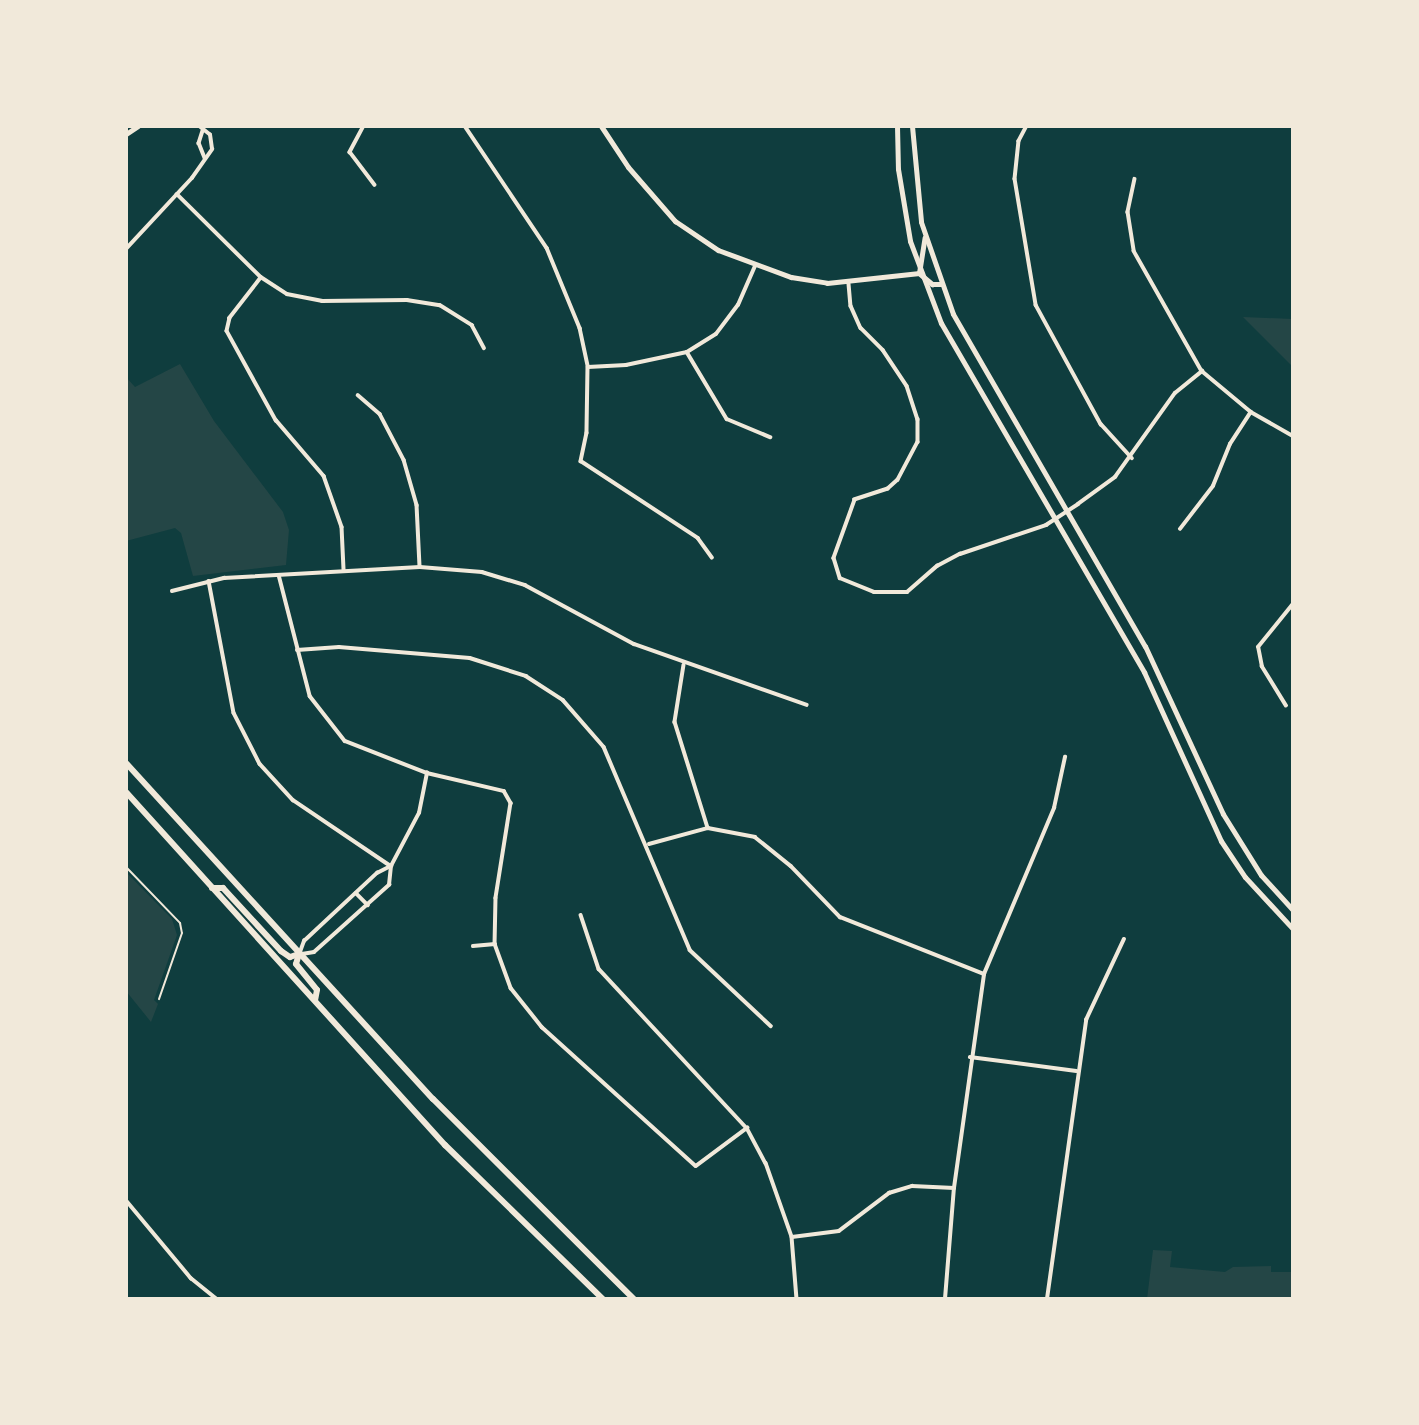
<!DOCTYPE html>
<style>
body{margin:0}
#map{position:relative;width:1419px;height:1425px;overflow:hidden;background:#0f3d3e;font-family:"Nunito Sans",sans-serif}
div>[style]{position:absolute}
[style*='--x']{left:calc(var(--x)*1px);top:calc(var(--y)*1px);width:calc(var(--w)*1px);rotate:calc(var(--a)*1deg)}
.green>*{inset:0;background:#244646}
.path>*{height:2px;margin:-1px;padding:0 1px;transform-origin:1px;border-radius:1px;background:#f1e9da}
.minor>*{height:3.5px;margin:-1.75px;padding:0 1.75px;transform-origin:1.75px;border-radius:1.75px;background:#f1e9da}
.tertiary>*{height:5px;margin:-2.5px;padding:0 2.5px;transform-origin:2.5px;border-radius:2.5px;background:#f1e9da}
.secondary>*{height:5px;margin:-2.5px;padding:0 2.5px;transform-origin:2.5px;border-radius:2.5px;background:#f1e9da}
.primary>*{height:6px;margin:-3px;padding:0 3px;transform-origin:3px;border-radius:3px;background:#f1e9da}
span{translate:-50% -50%;white-space:nowrap;text-align:center;line-height:1.15;-webkit-text-stroke:5px #f1e9da;paint-order:stroke}
.frame{position:absolute;inset:0;border:128px solid #f1e9da;pointer-events:none}
</style>
<div id="map">
<div class="green">
<div style="clip-path:polygon(1243px 317px,1293px 319px,1293px 367px)"></div>
<div style="clip-path:polygon(180px 364px,214px 421px,283px 512px,289px 530px,286px 565px,193px 576px,181px 533px,175px 528px,126px 541px,126px 377px,135px 387px)"></div>
<div style="clip-path:polygon(126px 872px,172px 919px,177px 935px,154px 1000px,158px 1004px,151px 1022px,126px 991px)"></div>
<div style="clip-path:polygon(1153px 1250px,1172px 1251px,1170px 1267px,1225px 1272px,1233px 1267px,1271px 1266px,1271px 1272px,1293px 1272px,1293px 1299px,1147px 1299px)"></div>
</div>
<div class="path">
<div style="--x:126;--y:867;--w:78;--a:46"></div>
<div style="--x:180;--y:923;--w:10;--a:79"></div>
<div style="--x:182;--y:933;--w:70;--a:109.2"></div>
</div>
<div class="minor">
<div style="--x:364;--y:126;--w:30;--a:118"></div>
<div style="--x:350;--y:152;--w:41;--a:52.9"></div>
<div style="--x:465;--y:126;--w:147;--a:56.1"></div>
<div style="--x:547;--y:248;--w:87;--a:67.6"></div>
<div style="--x:580;--y:328;--w:40;--a:78"></div>
<div style="--x:588;--y:367;--w:66;--a:90.9"></div>
<div style="--x:587;--y:433;--w:29;--a:102"></div>
<div style="--x:581;--y:461;--w:140;--a:33.3"></div>
<div style="--x:698;--y:538;--w:24;--a:54"></div>
<div style="--x:1027;--y:126;--w:17;--a:118"></div>
<div style="--x:1019;--y:141;--w:38;--a:96"></div>
<div style="--x:1015;--y:179;--w:128;--a:80.5"></div>
<div style="--x:1036;--y:305;--w:136;--a:61.4"></div>
<div style="--x:1101;--y:424;--w:46;--a:47.6"></div>
<div style="--x:203;--y:131;--w:13;--a:108"></div>
<div style="--x:199;--y:143;--w:16;--a:68"></div>
<div style="--x:1135;--y:179;--w:34;--a:102"></div>
<div style="--x:1128;--y:212;--w:39;--a:81"></div>
<div style="--x:1134;--y:251;--w:138;--a:60.5"></div>
<div style="--x:1202;--y:371;--w:64;--a:39.9"></div>
<div style="--x:1251;--y:412;--w:48;--a:29.7"></div>
<div style="--x:177;--y:194;--w:118;--a:44.7"></div>
<div style="--x:261;--y:277;--w:31;--a:33"></div>
<div style="--x:287;--y:294;--w:36;--a:11"></div>
<div style="--x:322;--y:301;--w:85;--a:-0.7"></div>
<div style="--x:407;--y:300;--w:33;--a:9"></div>
<div style="--x:440;--y:305;--w:38;--a:32"></div>
<div style="--x:472;--y:325;--w:26;--a:62"></div>
<div style="--x:126;--y:249;--w:97;--a:-47.1"></div>
<div style="--x:192;--y:178;--w:35;--a:-55"></div>
<div style="--x:212;--y:149;--w:14;--a:-98"></div>
<div style="--x:210;--y:135;--w:14;--a:-141"></div>
<div style="--x:261;--y:278;--w:51;--a:127.8"></div>
<div style="--x:230;--y:318;--w:13;--a:103"></div>
<div style="--x:227;--y:331;--w:102;--a:61.2"></div>
<div style="--x:276;--y:420;--w:74;--a:49.4"></div>
<div style="--x:324;--y:476;--w:54;--a:70.6"></div>
<div style="--x:342;--y:527;--w:43;--a:87.3"></div>
<div style="--x:849;--y:284;--w:22;--a:85"></div>
<div style="--x:851;--y:306;--w:24;--a:66"></div>
<div style="--x:861;--y:328;--w:31;--a:45"></div>
<div style="--x:883;--y:350;--w:43;--a:56.3"></div>
<div style="--x:907;--y:386;--w:35;--a:72"></div>
<div style="--x:918;--y:419;--w:23;--a:90"></div>
<div style="--x:918;--y:442;--w:43;--a:117.8"></div>
<div style="--x:898;--y:480;--w:13;--a:138"></div>
<div style="--x:888;--y:489;--w:35;--a:162"></div>
<div style="--x:855;--y:500;--w:62;--a:109.9"></div>
<div style="--x:834;--y:558;--w:21;--a:73"></div>
<div style="--x:840;--y:578;--w:37;--a:22"></div>
<div style="--x:874;--y:592;--w:33;--a:0"></div>
<div style="--x:907;--y:592;--w:40;--a:-41"></div>
<div style="--x:937;--y:566;--w:26;--a:-28"></div>
<div style="--x:960;--y:554;--w:91;--a:-18.6"></div>
<div style="--x:1046;--y:525;--w:38;--a:-33"></div>
<div style="--x:1078;--y:504;--w:46;--a:-36.1"></div>
<div style="--x:1115;--y:477;--w:103;--a:-54.5"></div>
<div style="--x:1175;--y:393;--w:35;--a:-39"></div>
<div style="--x:687;--y:352;--w:78;--a:59.2"></div>
<div style="--x:727;--y:419;--w:47;--a:22.7"></div>
<div style="--x:588;--y:367;--w:38;--a:-3"></div>
<div style="--x:626;--y:365;--w:62;--a:-12"></div>
<div style="--x:687;--y:352;--w:34;--a:-32"></div>
<div style="--x:716;--y:334;--w:36;--a:-53"></div>
<div style="--x:738;--y:305;--w:43;--a:-66.4"></div>
<div style="--x:358;--y:395;--w:29;--a:41"></div>
<div style="--x:380;--y:414;--w:52;--a:62.4"></div>
<div style="--x:404;--y:460;--w:47;--a:73.9"></div>
<div style="--x:417;--y:505;--w:62;--a:87.2"></div>
<div style="--x:1180;--y:529;--w:54;--a:-52.5"></div>
<div style="--x:1213;--y:486;--w:45;--a:-68"></div>
<div style="--x:1230;--y:444;--w:38;--a:-57"></div>
<div style="--x:279;--y:575;--w:125;--a:75.6"></div>
<div style="--x:310;--y:696;--w:57;--a:52.1"></div>
<div style="--x:345;--y:741;--w:88;--a:21.3"></div>
<div style="--x:427;--y:773;--w:79;--a:13.2"></div>
<div style="--x:504;--y:791;--w:14;--a:60"></div>
<div style="--x:511;--y:803;--w:96;--a:99"></div>
<div style="--x:496;--y:898;--w:46;--a:91.2"></div>
<div style="--x:495;--y:944;--w:47;--a:70"></div>
<div style="--x:511;--y:988;--w:50;--a:51.5"></div>
<div style="--x:542;--y:1027;--w:207;--a:42.1"></div>
<div style="--x:696;--y:1166;--w:64;--a:-36.7"></div>
<div style="--x:209;--y:581;--w:134;--a:79.3"></div>
<div style="--x:234;--y:713;--w:57;--a:63"></div>
<div style="--x:260;--y:764;--w:49;--a:47.5"></div>
<div style="--x:293;--y:800;--w:118;--a:34"></div>
<div style="--x:172;--y:591;--w:54;--a:-14"></div>
<div style="--x:224;--y:578;--w:196;--a:-3.2"></div>
<div style="--x:420;--y:567;--w:62;--a:4.6"></div>
<div style="--x:482;--y:572;--w:45;--a:16.8"></div>
<div style="--x:525;--y:585;--w:124;--a:28.4"></div>
<div style="--x:634;--y:644;--w:183;--a:19.4"></div>
<div style="--x:297;--y:650;--w:42;--a:-4.1"></div>
<div style="--x:339;--y:647;--w:131;--a:4.8"></div>
<div style="--x:470;--y:658;--w:59;--a:17.8"></div>
<div style="--x:526;--y:676;--w:44;--a:33"></div>
<div style="--x:563;--y:700;--w:62;--a:48.9"></div>
<div style="--x:604;--y:747;--w:220;--a:67"></div>
<div style="--x:690;--y:950;--w:111;--a:43.2"></div>
<div style="--x:684;--y:665;--w:58;--a:99"></div>
<div style="--x:675;--y:722;--w:111;--a:72.7"></div>
<div style="--x:1286;--y:706;--w:46;--a:-121.6"></div>
<div style="--x:1262;--y:667;--w:20;--a:-101"></div>
<div style="--x:1258;--y:647;--w:55;--a:-50.9"></div>
<div style="--x:649;--y:844;--w:61;--a:-15.2"></div>
<div style="--x:708;--y:828;--w:48;--a:10.8"></div>
<div style="--x:755;--y:837;--w:46;--a:38.9"></div>
<div style="--x:791;--y:866;--w:71;--a:46.1"></div>
<div style="--x:840;--y:917;--w:155;--a:21.6"></div>
<div style="--x:356;--y:893;--w:17;--a:45"></div>
<div style="--x:581;--y:915;--w:57;--a:71.6"></div>
<div style="--x:599;--y:969;--w:217;--a:47.1"></div>
<div style="--x:747;--y:1128;--w:40;--a:62"></div>
<div style="--x:766;--y:1163;--w:78;--a:70.6"></div>
<div style="--x:792;--y:1237;--w:62;--a:85.4"></div>
<div style="--x:473;--y:946;--w:22;--a:-5"></div>
<div style="--x:300;--y:952;--w:12;--a:-70"></div>
<div style="--x:304;--y:941;--w:100;--a:-43"></div>
<div style="--x:377;--y:873;--w:16;--a:-27"></div>
<div style="--x:302;--y:954;--w:12;--a:-9"></div>
<div style="--x:314;--y:952;--w:101;--a:-41.8"></div>
<div style="--x:389;--y:885;--w:19;--a:-84"></div>
<div style="--x:391;--y:866;--w:60;--a:-62.2"></div>
<div style="--x:419;--y:813;--w:41;--a:-78.7"></div>
<div style="--x:970;--y:1057;--w:107;--a:7.5"></div>
<div style="--x:126;--y:1200;--w:102;--a:50.2"></div>
<div style="--x:191;--y:1278;--w:33;--a:39"></div>
<div style="--x:792;--y:1237;--w:47;--a:-7.3"></div>
<div style="--x:839;--y:1231;--w:63;--a:-37.2"></div>
<div style="--x:889;--y:1193;--w:24;--a:-17"></div>
<div style="--x:912;--y:1186;--w:42;--a:2.7"></div>
<div style="--x:945;--y:1299;--w:111;--a:-85.4"></div>
<div style="--x:954;--y:1188;--w:216;--a:-82"></div>
<div style="--x:984;--y:974;--w:180;--a:-67.1"></div>
<div style="--x:1054;--y:808;--w:52;--a:-77.8"></div>
<div style="--x:1047;--y:1299;--w:282;--a:-82"></div>
<div style="--x:1086;--y:1020;--w:89;--a:-64.9"></div>
</div>
<div class="tertiary">
<div style="--x:601;--y:126;--w:49;--a:56.6"></div>
<div style="--x:628;--y:167;--w:72;--a:49"></div>
<div style="--x:675;--y:221;--w:52;--a:34"></div>
<div style="--x:718;--y:250;--w:78;--a:20.3"></div>
<div style="--x:791;--y:277;--w:36;--a:9"></div>
<div style="--x:827;--y:283;--w:93;--a:-6.2"></div>
<div style="--x:126;--y:134;--w:14;--a:-34"></div>
</div>
<div class="secondary">
<div style="--x:897;--y:126;--w:43;--a:88.7"></div>
<div style="--x:898;--y:169;--w:73;--a:80.5"></div>
<div style="--x:910;--y:241;--w:88;--a:69.3"></div>
<div style="--x:941;--y:323;--w:404;--a:59.8"></div>
<div style="--x:1144;--y:672;--w:186;--a:65.5"></div>
<div style="--x:1221;--y:841;--w:43;--a:56.3"></div>
<div style="--x:1245;--y:877;--w:71;--a:47.3"></div>
<div style="--x:912;--y:126;--w:96;--a:84.6"></div>
<div style="--x:921;--y:222;--w:97;--a:70.8"></div>
<div style="--x:953;--y:314;--w:384;--a:60"></div>
<div style="--x:1145;--y:646;--w:185;--a:65.1"></div>
<div style="--x:1223;--y:814;--w:72;--a:58.1"></div>
<div style="--x:1261;--y:875;--w:47;--a:47.6"></div>
<div style="--x:919;--y:273;--w:36;--a:-81"></div>
<div style="--x:920;--y:274;--w:16;--a:40"></div>
<div style="--x:932;--y:284;--w:9;--a:0"></div>
</div>
<div class="primary">
<div style="--x:126;--y:763;--w:455;--a:47.6"></div>
<div style="--x:433;--y:1099;--w:284;--a:44.9"></div>
<div style="--x:126;--y:792;--w:476;--a:47.9"></div>
<div style="--x:445;--y:1145;--w:221;--a:44.3"></div>
<div style="--x:212;--y:888;--w:11;--a:0"></div>
<div style="--x:223;--y:888;--w:86;--a:47.4"></div>
<div style="--x:281;--y:951;--w:11;--a:34"></div>
<div style="--x:290;--y:957;--w:9;--a:-18"></div>
<div style="--x:299;--y:954;--w:10;--a:107"></div>
<div style="--x:296;--y:964;--w:33;--a:51"></div>
<div style="--x:317;--y:990;--w:10;--a:101"></div>
</div>
<div class="frame"></div>
</div>
